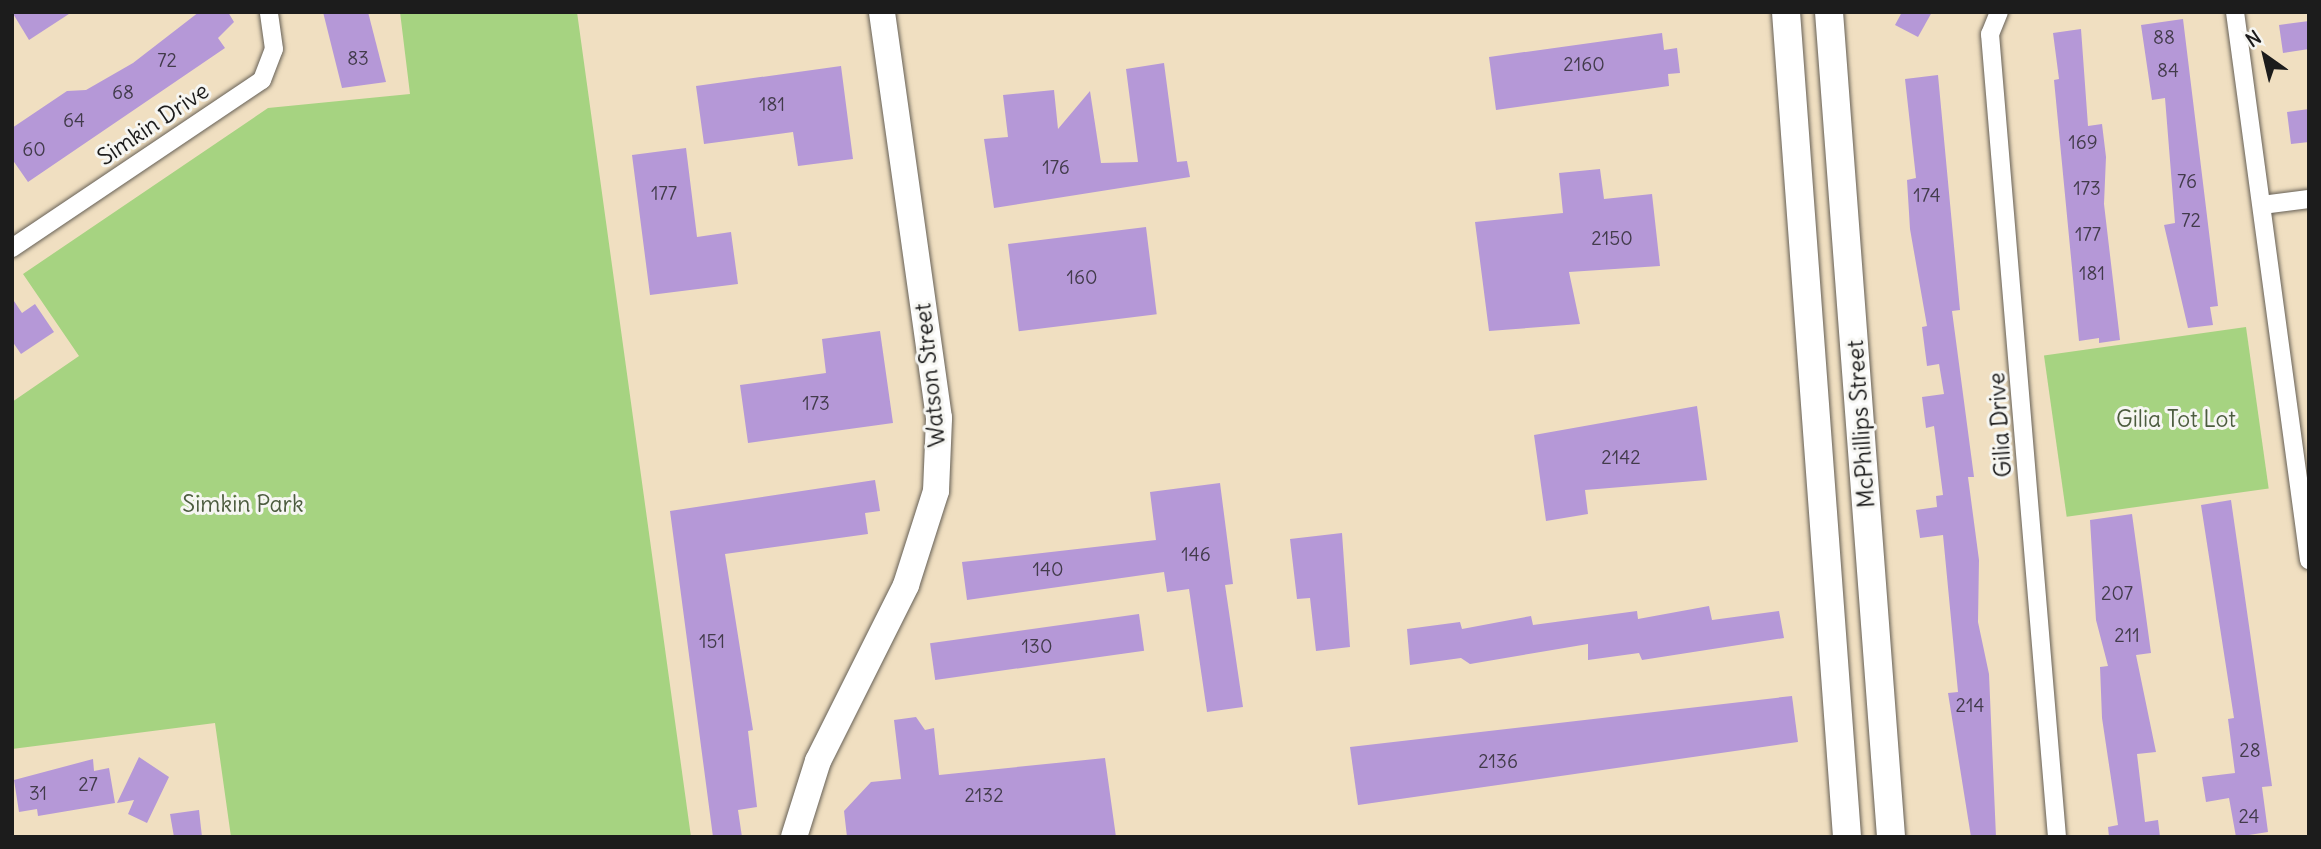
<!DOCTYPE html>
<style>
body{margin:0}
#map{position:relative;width:2321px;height:849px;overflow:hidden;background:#f0dfc1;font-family:Delius,sans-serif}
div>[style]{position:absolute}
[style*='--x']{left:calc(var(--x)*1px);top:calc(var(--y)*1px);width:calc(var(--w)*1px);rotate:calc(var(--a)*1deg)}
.green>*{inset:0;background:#a6d381;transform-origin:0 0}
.building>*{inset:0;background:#b598d7;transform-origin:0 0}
.roads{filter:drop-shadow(0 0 2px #666056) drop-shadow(0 0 2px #666056)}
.street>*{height:18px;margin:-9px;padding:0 9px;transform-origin:9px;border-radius:9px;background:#fff}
.secondary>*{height:26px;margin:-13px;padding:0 13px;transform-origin:13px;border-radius:13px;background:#fff}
.primary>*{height:28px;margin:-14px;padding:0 14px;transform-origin:14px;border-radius:14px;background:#fff}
span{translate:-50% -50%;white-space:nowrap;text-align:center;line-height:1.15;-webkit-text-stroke:6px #f6f6f2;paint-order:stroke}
.number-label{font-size:19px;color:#423b4b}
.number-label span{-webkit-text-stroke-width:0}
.street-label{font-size:23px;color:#1c1c1c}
.park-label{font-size:23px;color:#4c5c3f}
.frame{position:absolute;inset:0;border:14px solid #1c1c1c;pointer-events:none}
.north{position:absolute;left:2230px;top:21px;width:70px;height:70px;-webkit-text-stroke:5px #f6f6f2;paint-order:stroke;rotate:326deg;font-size:19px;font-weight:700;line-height:28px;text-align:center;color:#1c1c1c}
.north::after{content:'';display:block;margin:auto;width:24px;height:32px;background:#1c1c1c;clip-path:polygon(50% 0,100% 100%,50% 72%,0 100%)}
</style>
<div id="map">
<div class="green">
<div style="clip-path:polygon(400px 12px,577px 12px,691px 837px,231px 837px,215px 723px,12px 749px,12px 402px,79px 356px,23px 274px,268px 108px,410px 94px)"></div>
<div style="left:2246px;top:327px;width:163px;height:204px;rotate:82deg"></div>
</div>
<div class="building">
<div style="clip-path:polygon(12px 12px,72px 12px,29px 40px)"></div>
<div style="clip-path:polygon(199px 12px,228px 12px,234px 22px,218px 38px,225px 48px,28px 182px,12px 159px,12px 128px,67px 91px,86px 90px,133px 63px)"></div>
<div style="clip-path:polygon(323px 12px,368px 12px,386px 82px,342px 88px)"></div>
<div style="clip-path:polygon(1902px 12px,1932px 12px,1918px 37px,1895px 25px)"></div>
<div style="clip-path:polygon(2183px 19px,2218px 306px,2210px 307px,2213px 325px,2188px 328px,2164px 225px,2175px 223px,2165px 98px,2152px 100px,2141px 25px)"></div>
<div style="clip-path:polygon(2309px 21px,2309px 49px,2283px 53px,2279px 25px)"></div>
<div style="clip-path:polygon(2081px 29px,2088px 126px,2102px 124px,2106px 157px,2104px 204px,2120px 340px,2099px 343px,2099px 338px,2079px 341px,2054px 80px,2059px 79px,2053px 33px)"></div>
<div style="clip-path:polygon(1662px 33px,1664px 50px,1677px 48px,1680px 73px,1668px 74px,1669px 86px,1496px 110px,1489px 57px)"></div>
<div style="clip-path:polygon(1164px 63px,1177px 162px,1187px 161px,1190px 177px,994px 208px,984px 139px,1008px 137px,1003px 95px,1054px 90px,1058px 129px,1090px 91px,1101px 163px,1138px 162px,1126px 69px)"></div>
<div style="clip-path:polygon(841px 66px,853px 159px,798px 166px,793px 132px,704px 144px,696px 86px)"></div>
<div style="clip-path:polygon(1938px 75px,1960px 310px,1952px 311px,1974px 477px,1968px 477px,1979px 560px,1978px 622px,1989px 674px,1996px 837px,1971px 837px,1948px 693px,1958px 692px,1943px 535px,1920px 538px,1916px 510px,1937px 507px,1936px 496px,1943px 495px,1934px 426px,1926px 428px,1922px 397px,1944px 394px,1939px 364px,1927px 366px,1922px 327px,1927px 326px,1910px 229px,1907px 180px,1916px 178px,1905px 79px)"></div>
<div style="clip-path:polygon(2309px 109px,2309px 142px,2291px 144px,2287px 112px)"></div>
<div style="clip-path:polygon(686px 148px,697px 237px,731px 232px,738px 284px,650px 295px,632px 155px)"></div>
<div style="clip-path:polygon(1600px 169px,1604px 199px,1652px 194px,1660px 266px,1569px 272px,1580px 324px,1489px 331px,1475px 222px,1563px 213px,1559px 173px)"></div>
<div style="left:1146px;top:227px;width:88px;height:139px;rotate:83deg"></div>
<div style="clip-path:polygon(12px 298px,22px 313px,35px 304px,54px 332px,21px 354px,12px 341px)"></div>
<div style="clip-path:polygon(880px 331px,893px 423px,748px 443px,740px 385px,826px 373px,822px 339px)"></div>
<div style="clip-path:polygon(1697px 406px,1707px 480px,1585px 490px,1588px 514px,1546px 521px,1534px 435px)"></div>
<div style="clip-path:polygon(875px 480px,880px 511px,865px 513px,868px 534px,725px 554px,753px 730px,748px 731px,757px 807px,738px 810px,742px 837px,713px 837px,670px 511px)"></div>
<div style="clip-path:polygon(1220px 483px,1233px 584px,1225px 585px,1243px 707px,1207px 712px,1189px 589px,1167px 592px,1164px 572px,967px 600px,962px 562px,1156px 540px,1150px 492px)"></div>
<div style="clip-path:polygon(2231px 500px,2272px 786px,2262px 787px,2268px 832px,2236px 837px,2229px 798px,2206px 802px,2202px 777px,2235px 773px,2228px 719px,2234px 718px,2201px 505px)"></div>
<div style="clip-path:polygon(2132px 514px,2151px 653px,2136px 655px,2156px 752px,2137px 754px,2145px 822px,2158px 820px,2160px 837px,2109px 837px,2108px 827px,2118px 825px,2102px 718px,2100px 667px,2108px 666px,2096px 620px,2090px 520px)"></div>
<div style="clip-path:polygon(1342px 533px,1350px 647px,1316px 651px,1310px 598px,1297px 599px,1290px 539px)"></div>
<div style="clip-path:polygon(1709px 606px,1712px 620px,1779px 611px,1784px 638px,1642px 660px,1639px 653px,1588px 660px,1588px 644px,1470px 664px,1461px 658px,1410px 665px,1407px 629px,1460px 622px,1462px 629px,1531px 616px,1533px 625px,1637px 611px,1638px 619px)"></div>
<div style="left:1139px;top:614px;width:37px;height:211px;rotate:82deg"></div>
<div style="clip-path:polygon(1792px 696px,1798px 742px,1358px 805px,1350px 747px)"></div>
<div style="clip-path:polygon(916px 717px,925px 730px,934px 728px,939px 775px,1105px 758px,1116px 837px,847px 837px,844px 811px,871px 782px,901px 779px,894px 720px)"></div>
<div style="clip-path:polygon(139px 757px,169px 777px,147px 823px,128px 814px,134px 800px,117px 803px)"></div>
<div style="clip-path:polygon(93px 759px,94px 771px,109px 768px,115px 803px,38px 816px,37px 809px,19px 812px,14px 780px)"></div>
<div style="clip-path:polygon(199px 810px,202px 837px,174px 837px,170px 814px)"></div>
</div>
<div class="roads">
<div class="street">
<div style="--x:1999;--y:12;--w:24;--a:112"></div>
<div style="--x:1990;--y:34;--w:806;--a:85.23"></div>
<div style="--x:2235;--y:12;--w:553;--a:82.31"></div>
<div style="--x:2262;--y:205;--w:47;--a:-7.3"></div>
<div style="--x:12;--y:248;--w:301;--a:-33.9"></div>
<div style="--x:262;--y:80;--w:33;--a:-69"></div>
<div style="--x:274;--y:49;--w:37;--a:-98"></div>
</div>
<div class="secondary">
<div style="--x:794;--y:837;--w:80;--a:-72.5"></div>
<div style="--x:818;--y:761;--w:197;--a:-63.4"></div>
<div style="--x:906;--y:585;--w:99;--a:-72.3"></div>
<div style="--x:936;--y:491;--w:73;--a:-87.6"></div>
<div style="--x:939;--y:418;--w:410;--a:-98"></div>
</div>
<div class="primary">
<div style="--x:1786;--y:12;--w:827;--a:85.77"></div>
<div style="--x:1829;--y:12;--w:827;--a:85.7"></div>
</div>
</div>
<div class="number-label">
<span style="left:2164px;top:38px">88</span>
<span style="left:358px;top:59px">83</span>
<span style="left:167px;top:61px">72</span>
<span style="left:1584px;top:65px">2160</span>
<span style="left:2168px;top:71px">84</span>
<span style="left:123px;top:93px">68</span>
<span style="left:772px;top:105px">181</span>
<span style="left:74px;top:121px">64</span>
<span style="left:2083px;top:143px">169</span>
<span style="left:34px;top:150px">60</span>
<span style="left:1056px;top:168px">176</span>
<span style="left:2187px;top:182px">76</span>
<span style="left:2087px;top:189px">173</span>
<span style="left:664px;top:194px">177</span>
<span style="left:1927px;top:196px">174</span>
<span style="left:2191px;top:221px">72</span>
<span style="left:2088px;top:235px">177</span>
<span style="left:1612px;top:239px">2150</span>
<span style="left:2092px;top:274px">181</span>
<span style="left:1082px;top:278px">160</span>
<span style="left:816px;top:404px">173</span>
<span style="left:1621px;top:458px">2142</span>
<span style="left:1196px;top:555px">146</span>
<span style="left:1048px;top:570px">140</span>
<span style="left:2117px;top:594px">207</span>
<span style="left:2127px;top:636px">211</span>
<span style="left:712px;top:642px">151</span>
<span style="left:1037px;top:647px">130</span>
<span style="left:1970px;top:706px">214</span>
<span style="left:2250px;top:751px">28</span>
<span style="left:1498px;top:762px">2136</span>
<span style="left:88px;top:785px">27</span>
<span style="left:38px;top:794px">31</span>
<span style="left:984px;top:796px">2132</span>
<span style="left:2249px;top:817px">24</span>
</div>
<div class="street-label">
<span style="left:153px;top:124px;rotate:-34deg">Simkin Drive</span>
<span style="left:930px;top:375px;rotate:-96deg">Watson Street</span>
<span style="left:1861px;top:424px;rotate:-94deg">McPhillips Street</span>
<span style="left:2000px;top:425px;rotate:-94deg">Gilia Drive</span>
</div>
<div class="park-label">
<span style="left:2176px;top:419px">Gilia Tot Lot</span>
<span style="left:243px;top:504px">Simkin Park</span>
</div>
<div class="frame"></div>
<div class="north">N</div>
</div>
